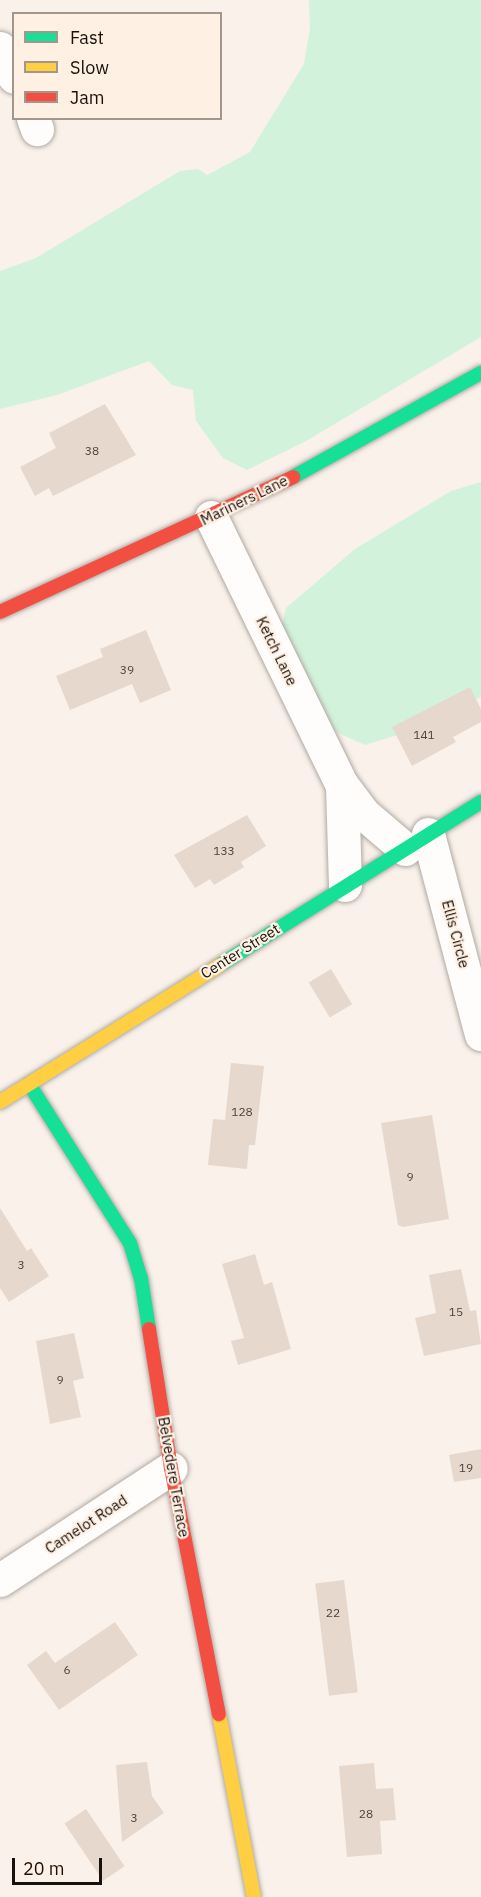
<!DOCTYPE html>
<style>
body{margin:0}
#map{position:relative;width:481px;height:1897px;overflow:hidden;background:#f9f1ea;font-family:"IBM Plex Sans",sans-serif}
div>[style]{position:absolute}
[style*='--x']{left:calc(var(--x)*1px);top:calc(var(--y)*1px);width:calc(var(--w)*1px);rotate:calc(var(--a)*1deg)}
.green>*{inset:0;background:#d2f2dc}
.building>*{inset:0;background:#e7d8cd;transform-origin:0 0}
.roads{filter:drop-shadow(0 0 2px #b1aaa3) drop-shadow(0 0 2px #b1aaa3)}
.street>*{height:33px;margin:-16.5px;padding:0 16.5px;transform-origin:16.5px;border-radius:16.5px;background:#fefdfc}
.fast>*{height:14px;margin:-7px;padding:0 7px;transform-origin:7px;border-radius:7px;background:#16e098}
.slow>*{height:14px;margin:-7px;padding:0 7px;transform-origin:7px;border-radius:7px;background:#ffcf43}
.jam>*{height:14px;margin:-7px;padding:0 7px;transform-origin:7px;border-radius:7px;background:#f24e42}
span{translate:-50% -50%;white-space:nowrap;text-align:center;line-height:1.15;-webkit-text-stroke:4.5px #fff0e4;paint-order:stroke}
.number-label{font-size:12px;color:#4c433c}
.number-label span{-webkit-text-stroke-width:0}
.street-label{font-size:15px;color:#19110b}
.legend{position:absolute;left:12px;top:12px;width:210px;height:108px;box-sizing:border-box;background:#fff0e4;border:2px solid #a3978d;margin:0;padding:8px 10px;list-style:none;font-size:18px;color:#19110b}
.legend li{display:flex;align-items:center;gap:12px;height:30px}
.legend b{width:30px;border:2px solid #a3978d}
.scale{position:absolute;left:12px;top:1858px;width:90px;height:27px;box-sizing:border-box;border:3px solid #19110b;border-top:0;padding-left:8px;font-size:18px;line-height:21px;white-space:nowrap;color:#19110b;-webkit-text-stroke:4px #fff0e4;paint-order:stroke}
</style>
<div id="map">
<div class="green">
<div style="clip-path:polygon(309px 0,481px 0,481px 337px,306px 441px,247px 470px,223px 458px,196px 421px,193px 390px,172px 385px,149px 361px,57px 395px,0 409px,0 271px,36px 258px,180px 171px,198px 169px,207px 175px,250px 152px,304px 64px,310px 28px)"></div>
<div style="clip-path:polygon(481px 482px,481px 697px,413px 730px,365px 745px,334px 731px,281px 629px,286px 608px,355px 549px,451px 491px)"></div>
</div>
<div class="building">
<div style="clip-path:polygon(105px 404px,136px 455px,53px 496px,49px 488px,35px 496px,20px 467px,56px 448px,49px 433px)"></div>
<div style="clip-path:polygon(146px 630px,171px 690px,140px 703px,132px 684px,70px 710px,56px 676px,103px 657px,100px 649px)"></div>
<div style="clip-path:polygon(470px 687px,481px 709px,481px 722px,453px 737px,456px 742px,412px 766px,392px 727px)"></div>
<div style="clip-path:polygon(247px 815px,266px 846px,241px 862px,244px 867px,214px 885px,210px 879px,195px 888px,174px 855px)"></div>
<div style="left:331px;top:969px;width:41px;height:26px;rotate:59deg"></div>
<div style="clip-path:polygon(231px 1063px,264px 1066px,255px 1145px,249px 1145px,247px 1169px,208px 1165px,213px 1119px,225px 1120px)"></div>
<div style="clip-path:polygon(432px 1115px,449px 1219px,403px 1227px,398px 1225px,381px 1123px)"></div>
<div style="clip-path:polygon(0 1208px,27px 1251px,31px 1248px,49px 1276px,9px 1302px,0 1288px)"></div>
<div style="clip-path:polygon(255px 1254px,264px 1285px,272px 1282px,291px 1349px,238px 1365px,231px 1341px,244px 1338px,222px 1264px)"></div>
<div style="clip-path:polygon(461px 1269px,470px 1311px,476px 1310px,481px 1344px,424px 1356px,415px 1318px,436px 1313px,429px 1275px)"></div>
<div style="clip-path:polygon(74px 1333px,84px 1378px,73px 1381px,81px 1417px,50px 1424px,36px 1341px)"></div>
<div style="clip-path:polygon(481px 1449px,481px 1478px,454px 1482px,449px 1455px)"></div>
<div style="left:344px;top:1580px;width:113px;height:29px;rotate:83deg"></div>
<div style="clip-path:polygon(115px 1622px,138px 1655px,59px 1710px,27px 1665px,46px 1651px,55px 1663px)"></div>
<div style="clip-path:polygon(147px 1762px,152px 1796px,164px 1813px,122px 1842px,116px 1765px)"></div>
<div style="clip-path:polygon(374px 1763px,376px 1789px,393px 1788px,396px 1820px,380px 1821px,382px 1854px,347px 1857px,339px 1766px)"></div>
<div style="left:86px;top:1809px;width:69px;height:26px;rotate:56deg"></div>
</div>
<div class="roads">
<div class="street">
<div style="--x:0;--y:48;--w:32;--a:64"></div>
<div style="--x:33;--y:118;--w:12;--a:70"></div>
<div style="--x:211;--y:517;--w:298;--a:64"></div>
<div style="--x:342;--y:785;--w:36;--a:53"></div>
<div style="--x:364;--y:814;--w:54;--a:40.5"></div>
<div style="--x:342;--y:785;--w:100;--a:88.3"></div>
<div style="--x:428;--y:834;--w:207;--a:75.2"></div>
<div style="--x:0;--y:1580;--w:204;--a:-33.2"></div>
</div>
<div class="fast">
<div style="--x:293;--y:477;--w:215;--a:-29"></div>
<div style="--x:220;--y:965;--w:308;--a:-32"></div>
<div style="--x:29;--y:1084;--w:188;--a:57.6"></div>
<div style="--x:130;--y:1243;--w:37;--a:73"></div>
<div style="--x:141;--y:1278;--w:52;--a:81.1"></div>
</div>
<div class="slow">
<div style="--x:0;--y:1102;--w:259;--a:-31.9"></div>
<div style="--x:219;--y:1714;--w:186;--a:79.2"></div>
</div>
<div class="jam">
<div style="--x:0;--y:612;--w:323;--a:-24.7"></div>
<div style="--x:149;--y:1329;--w:141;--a:81"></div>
<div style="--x:171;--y:1468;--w:251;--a:79"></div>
</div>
</div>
<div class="number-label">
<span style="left:92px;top:451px">38</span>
<span style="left:127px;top:670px">39</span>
<span style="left:424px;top:735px">141</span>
<span style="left:224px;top:851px">133</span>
<span style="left:242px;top:1112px">128</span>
<span style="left:410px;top:1177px">9</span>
<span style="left:21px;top:1265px">3</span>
<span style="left:456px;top:1312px">15</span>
<span style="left:60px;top:1380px">9</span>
<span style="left:466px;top:1468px">19</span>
<span style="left:333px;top:1613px">22</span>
<span style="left:67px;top:1670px">6</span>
<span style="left:366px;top:1814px">28</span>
<span style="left:134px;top:1818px">3</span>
</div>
<div class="street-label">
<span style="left:244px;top:500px;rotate:-26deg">Mariners Lane</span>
<span style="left:277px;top:651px;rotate:64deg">Ketch Lane</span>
<span style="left:456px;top:934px;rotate:75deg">Ellis Circle</span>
<span style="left:240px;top:951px;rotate:-32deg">Center Street</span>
<span style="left:174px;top:1477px;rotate:80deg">Belvedere Terrace</span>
<span style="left:86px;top:1524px;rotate:-33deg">Camelot Road</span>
</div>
<ul class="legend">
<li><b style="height:8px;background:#16e098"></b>Fast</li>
<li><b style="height:8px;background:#ffcf43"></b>Slow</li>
<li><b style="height:8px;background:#f24e42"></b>Jam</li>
</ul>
<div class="scale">20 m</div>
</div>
